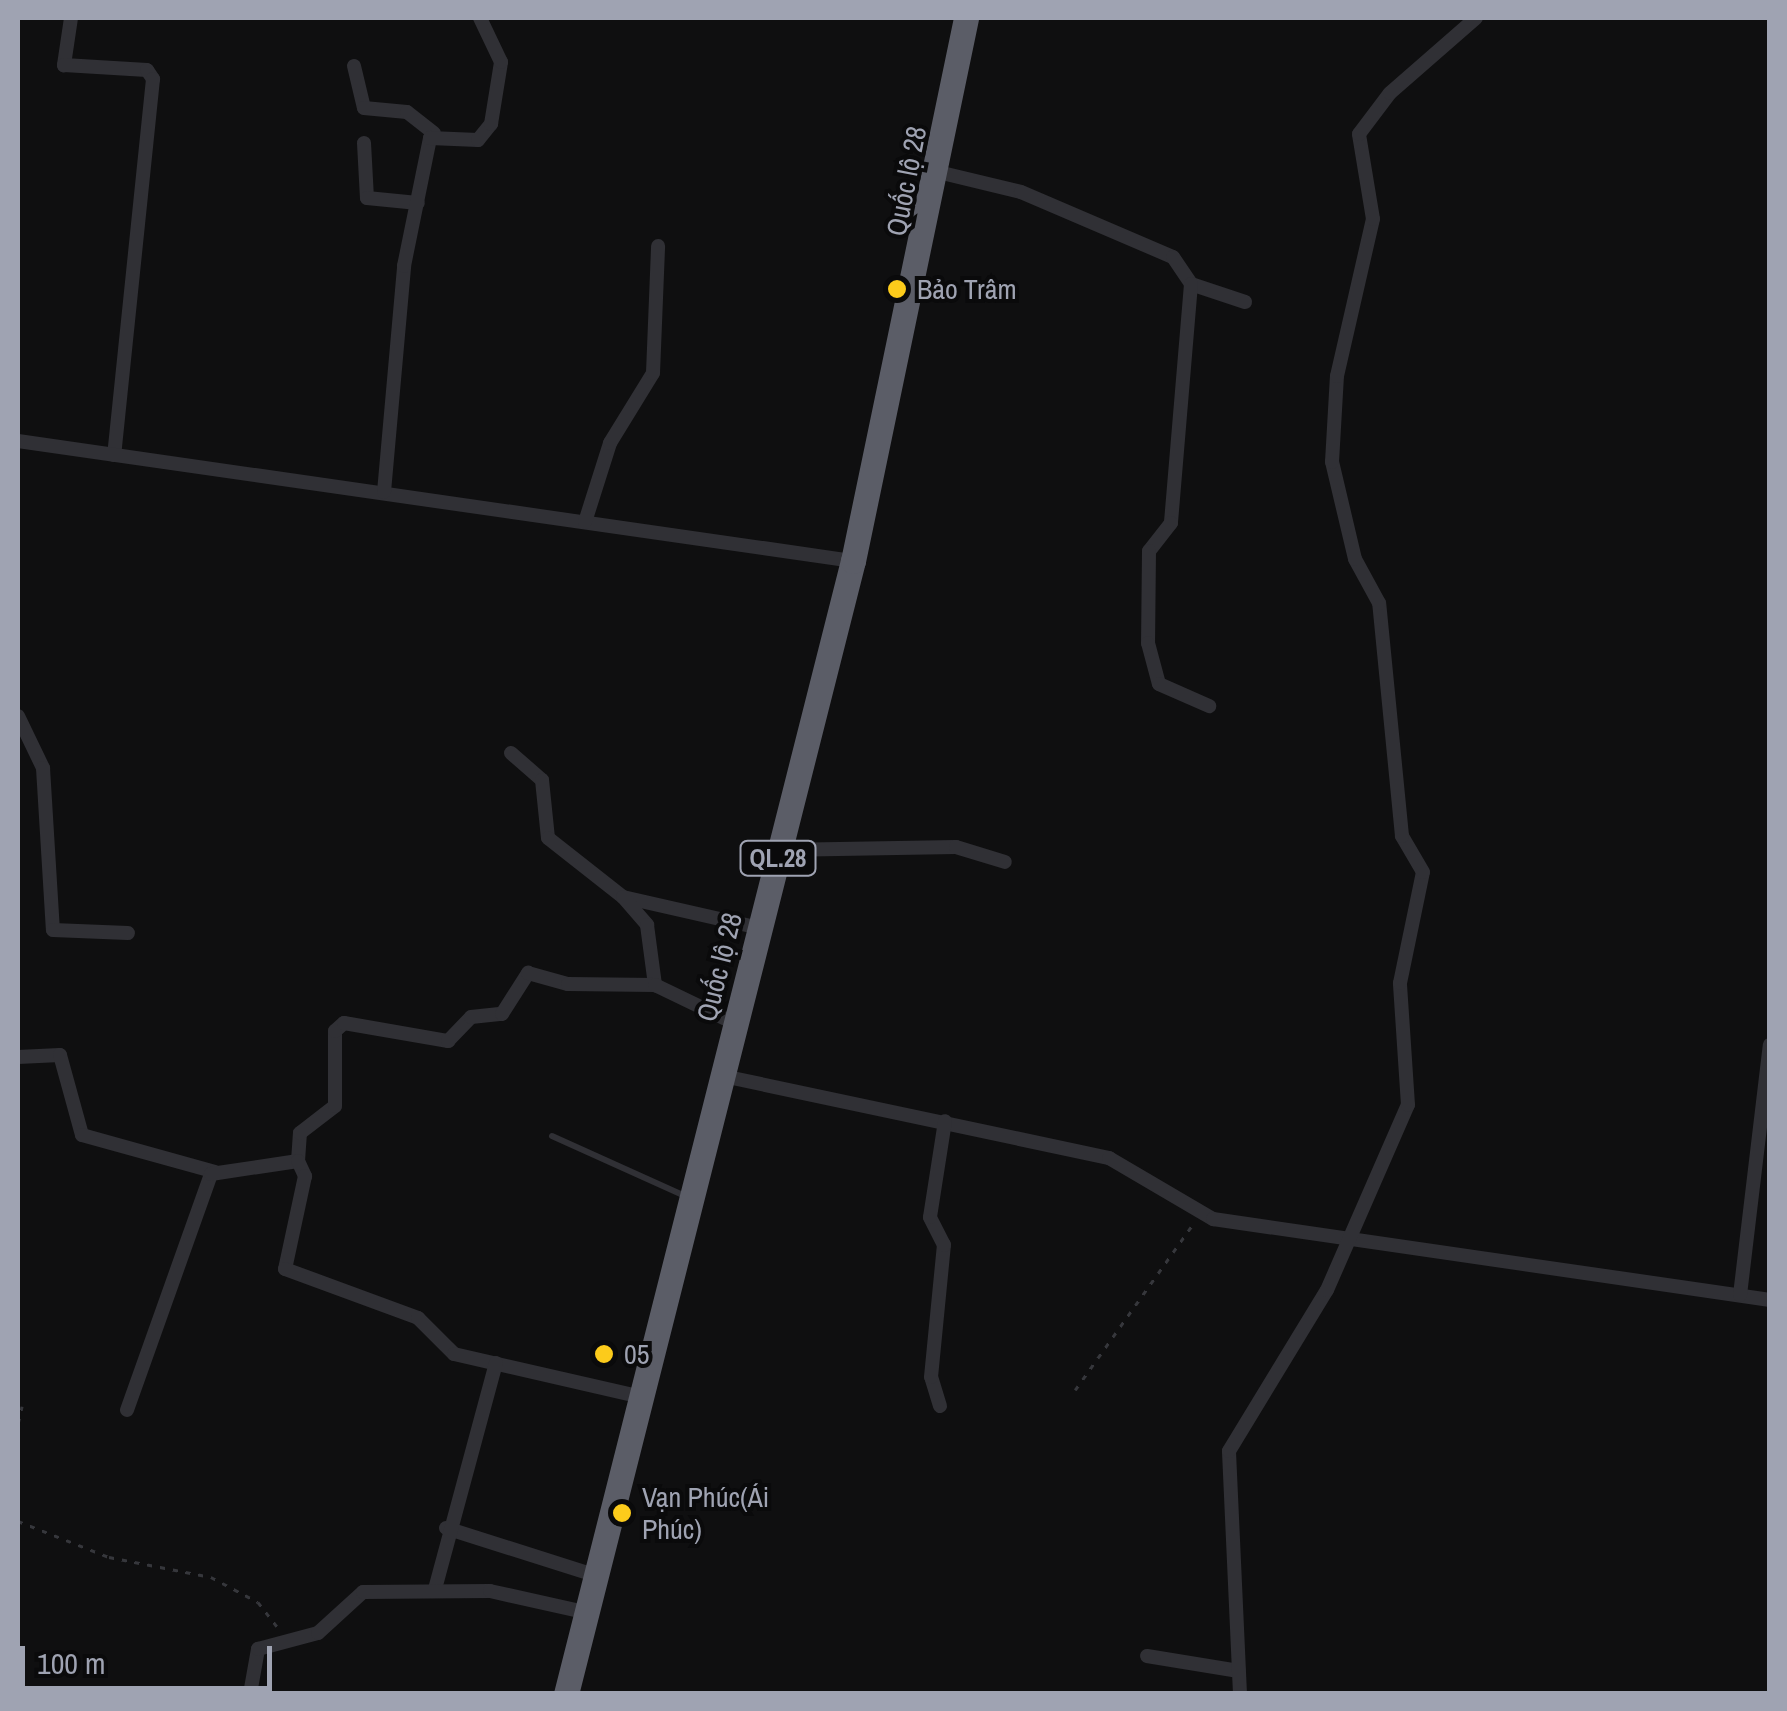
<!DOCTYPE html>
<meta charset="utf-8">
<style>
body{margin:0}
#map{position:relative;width:1787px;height:1711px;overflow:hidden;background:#0f0f10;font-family:"Archivo Narrow",sans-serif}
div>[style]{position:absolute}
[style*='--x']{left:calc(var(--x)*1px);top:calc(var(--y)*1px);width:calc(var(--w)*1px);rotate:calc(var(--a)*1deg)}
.path>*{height:2.5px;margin-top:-1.25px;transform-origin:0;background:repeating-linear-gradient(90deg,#36373c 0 5px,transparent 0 13px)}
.lane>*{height:6px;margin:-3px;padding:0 3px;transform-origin:3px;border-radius:3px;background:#303035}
.street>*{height:14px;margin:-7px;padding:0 7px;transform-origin:7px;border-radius:7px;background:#303035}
.highway>*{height:25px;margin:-12.5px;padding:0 12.5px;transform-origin:12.5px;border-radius:12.5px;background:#5b5d67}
.dots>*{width:28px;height:28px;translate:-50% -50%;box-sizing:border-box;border:5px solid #0a0a0b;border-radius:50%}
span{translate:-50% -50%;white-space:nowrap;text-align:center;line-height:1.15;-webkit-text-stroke:8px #0a0a0b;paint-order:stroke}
.shield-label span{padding:2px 8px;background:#0a0a0b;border:2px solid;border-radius:8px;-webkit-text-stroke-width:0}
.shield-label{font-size:25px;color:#9fa3b2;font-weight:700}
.street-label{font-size:28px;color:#9fa3b2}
.poi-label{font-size:28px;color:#9fa3b2}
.left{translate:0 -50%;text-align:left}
.frame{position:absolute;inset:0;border:20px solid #9fa3b2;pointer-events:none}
.scale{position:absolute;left:20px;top:1646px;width:252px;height:45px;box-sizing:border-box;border:5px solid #9fa3b2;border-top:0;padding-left:12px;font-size:30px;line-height:35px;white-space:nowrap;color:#9fa3b2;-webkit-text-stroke:8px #0a0a0b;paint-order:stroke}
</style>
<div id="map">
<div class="path">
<div style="--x:1075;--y:1390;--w:204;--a:-54.6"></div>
<div style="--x:18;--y:1423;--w:17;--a:-77"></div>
<div style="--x:18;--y:1521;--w:98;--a:21.6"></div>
<div style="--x:109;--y:1557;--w:104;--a:11.1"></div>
<div style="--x:211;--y:1577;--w:53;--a:28"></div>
<div style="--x:258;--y:1602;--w:31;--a:52"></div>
</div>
<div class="lane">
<div style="--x:552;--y:1136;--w:146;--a:24.3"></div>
</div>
<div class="street">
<div style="--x:71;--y:18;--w:48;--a:98.5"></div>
<div style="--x:64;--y:65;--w:83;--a:3.4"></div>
<div style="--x:147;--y:70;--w:11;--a:56"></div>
<div style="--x:153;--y:79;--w:378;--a:95.9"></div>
<div style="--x:354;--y:66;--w:43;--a:76.6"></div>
<div style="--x:364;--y:108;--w:43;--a:5.3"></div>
<div style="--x:407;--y:112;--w:34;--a:38"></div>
<div style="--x:364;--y:143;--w:55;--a:86.9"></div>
<div style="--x:367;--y:198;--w:51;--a:5.6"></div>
<div style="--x:938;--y:172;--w:85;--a:13.5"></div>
<div style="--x:1021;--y:192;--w:165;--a:23.2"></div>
<div style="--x:1173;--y:257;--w:32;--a:56"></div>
<div style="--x:1191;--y:284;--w:57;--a:18.4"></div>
<div style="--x:1191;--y:284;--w:240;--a:94.8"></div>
<div style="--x:1171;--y:523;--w:36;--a:128"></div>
<div style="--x:1149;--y:551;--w:92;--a:90.6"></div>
<div style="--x:1148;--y:643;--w:42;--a:75"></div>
<div style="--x:1159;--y:684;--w:55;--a:23.7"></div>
<div style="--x:18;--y:441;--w:844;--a:8.18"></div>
<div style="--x:384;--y:492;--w:227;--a:-84.9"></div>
<div style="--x:404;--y:266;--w:131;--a:-78.5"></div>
<div style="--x:430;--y:138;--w:48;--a:2.4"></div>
<div style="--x:478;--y:140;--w:21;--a:-51"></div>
<div style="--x:491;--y:124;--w:63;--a:-80.8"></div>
<div style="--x:501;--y:62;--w:49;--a:-115.5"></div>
<div style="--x:585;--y:522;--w:83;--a:-72.4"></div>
<div style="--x:610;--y:443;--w:82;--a:-58.4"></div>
<div style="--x:653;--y:373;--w:127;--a:-87.7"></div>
<div style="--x:18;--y:716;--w:58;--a:64.3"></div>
<div style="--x:43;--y:768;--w:162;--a:86.5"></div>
<div style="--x:53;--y:930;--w:75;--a:2.3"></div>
<div style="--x:511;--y:753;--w:41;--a:41.1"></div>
<div style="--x:542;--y:780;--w:58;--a:84.1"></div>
<div style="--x:548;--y:838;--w:95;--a:38.2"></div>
<div style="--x:623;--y:897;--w:140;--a:12.8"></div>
<div style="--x:780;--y:850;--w:176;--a:-1"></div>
<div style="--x:956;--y:847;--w:51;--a:17"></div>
<div style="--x:623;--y:897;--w:37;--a:49"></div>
<div style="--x:647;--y:925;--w:61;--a:82.4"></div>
<div style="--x:18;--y:1057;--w:42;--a:-2.7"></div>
<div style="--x:60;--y:1055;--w:83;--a:74.6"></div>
<div style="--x:82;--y:1135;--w:138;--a:15.5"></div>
<div style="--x:723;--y:1076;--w:395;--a:12"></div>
<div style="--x:1109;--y:1158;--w:121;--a:30.4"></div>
<div style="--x:1213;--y:1219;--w:563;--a:8.27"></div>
<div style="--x:298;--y:1161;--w:28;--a:-86"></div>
<div style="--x:300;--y:1133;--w:44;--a:-37.6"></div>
<div style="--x:335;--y:1106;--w:75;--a:-90"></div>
<div style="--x:335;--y:1031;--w:12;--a:-42"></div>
<div style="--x:344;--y:1023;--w:106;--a:9.8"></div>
<div style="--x:448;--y:1041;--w:33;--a:-46"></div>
<div style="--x:471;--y:1017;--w:31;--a:-6"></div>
<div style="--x:502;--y:1014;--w:49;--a:-57.6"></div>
<div style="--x:528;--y:973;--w:41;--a:15.4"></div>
<div style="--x:568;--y:984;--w:87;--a:0.7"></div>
<div style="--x:655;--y:985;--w:90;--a:25.7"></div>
<div style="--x:1740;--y:1295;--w:252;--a:-83.2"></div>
<div style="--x:940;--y:1406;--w:30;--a:-107"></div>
<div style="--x:931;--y:1377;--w:133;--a:-84.4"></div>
<div style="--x:944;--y:1245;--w:31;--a:-117"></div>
<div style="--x:930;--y:1217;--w:97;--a:-81.1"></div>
<div style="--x:127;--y:1410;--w:251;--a:-70.4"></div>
<div style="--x:211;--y:1174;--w:88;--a:-8.5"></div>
<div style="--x:298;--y:1161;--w:17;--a:65"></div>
<div style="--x:305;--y:1176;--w:95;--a:102.1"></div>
<div style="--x:285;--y:1269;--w:142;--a:20.2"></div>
<div style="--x:418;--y:1318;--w:51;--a:45"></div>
<div style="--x:454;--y:1354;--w:192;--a:12.9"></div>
<div style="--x:446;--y:1528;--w:155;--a:17.6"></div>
<div style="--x:435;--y:1589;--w:234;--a:-74.9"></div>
<div style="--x:1147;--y:1656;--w:93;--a:9.3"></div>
<div style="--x:250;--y:1694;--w:46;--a:-79.9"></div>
<div style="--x:258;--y:1649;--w:62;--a:-14.9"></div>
<div style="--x:318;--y:1633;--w:61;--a:-42.3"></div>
<div style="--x:363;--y:1592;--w:127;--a:-0.5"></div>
<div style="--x:490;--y:1591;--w:96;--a:12.6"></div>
<div style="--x:1240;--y:1694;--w:243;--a:-92.6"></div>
<div style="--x:1229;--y:1451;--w:188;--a:-58.7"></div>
<div style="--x:1327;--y:1290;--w:202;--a:-66.4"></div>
<div style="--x:1408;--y:1105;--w:122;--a:-93.8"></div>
<div style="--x:1400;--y:983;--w:113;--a:-78.3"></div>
<div style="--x:1423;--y:872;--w:42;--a:-120.3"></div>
<div style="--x:1402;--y:836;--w:234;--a:-95.6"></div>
<div style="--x:1379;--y:603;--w:50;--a:-118.6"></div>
<div style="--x:1355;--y:559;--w:100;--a:-103.3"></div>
<div style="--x:1332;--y:462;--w:86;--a:-86.7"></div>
<div style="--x:1337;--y:376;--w:161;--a:-77.1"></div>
<div style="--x:1373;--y:219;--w:86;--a:-99.4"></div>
<div style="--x:1359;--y:134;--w:51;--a:-52.9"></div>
<div style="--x:1390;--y:93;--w:114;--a:-41.1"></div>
</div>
<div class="highway">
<div style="--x:566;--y:1694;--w:1169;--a:-75.79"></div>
<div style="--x:853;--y:561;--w:555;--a:-78.24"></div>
</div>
<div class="dots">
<div style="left:897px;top:289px;background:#fccb1b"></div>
<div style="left:604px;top:1354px;background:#fccb1b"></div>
<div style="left:622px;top:1513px;background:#fccb1b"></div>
</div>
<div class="shield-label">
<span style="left:778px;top:858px">QL.28</span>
</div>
<div class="street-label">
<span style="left:906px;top:181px;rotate:-79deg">Quốc lộ 28</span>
<span style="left:719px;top:967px;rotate:-76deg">Quốc lộ 28</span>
</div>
<div class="poi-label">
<span class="left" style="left:917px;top:289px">Bảo Trâm</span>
<span class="left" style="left:624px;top:1354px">05</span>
<span class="left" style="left:642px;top:1513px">Vạn Phúc(Ái<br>Phúc)</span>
</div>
<div class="frame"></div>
<div class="scale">100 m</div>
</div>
